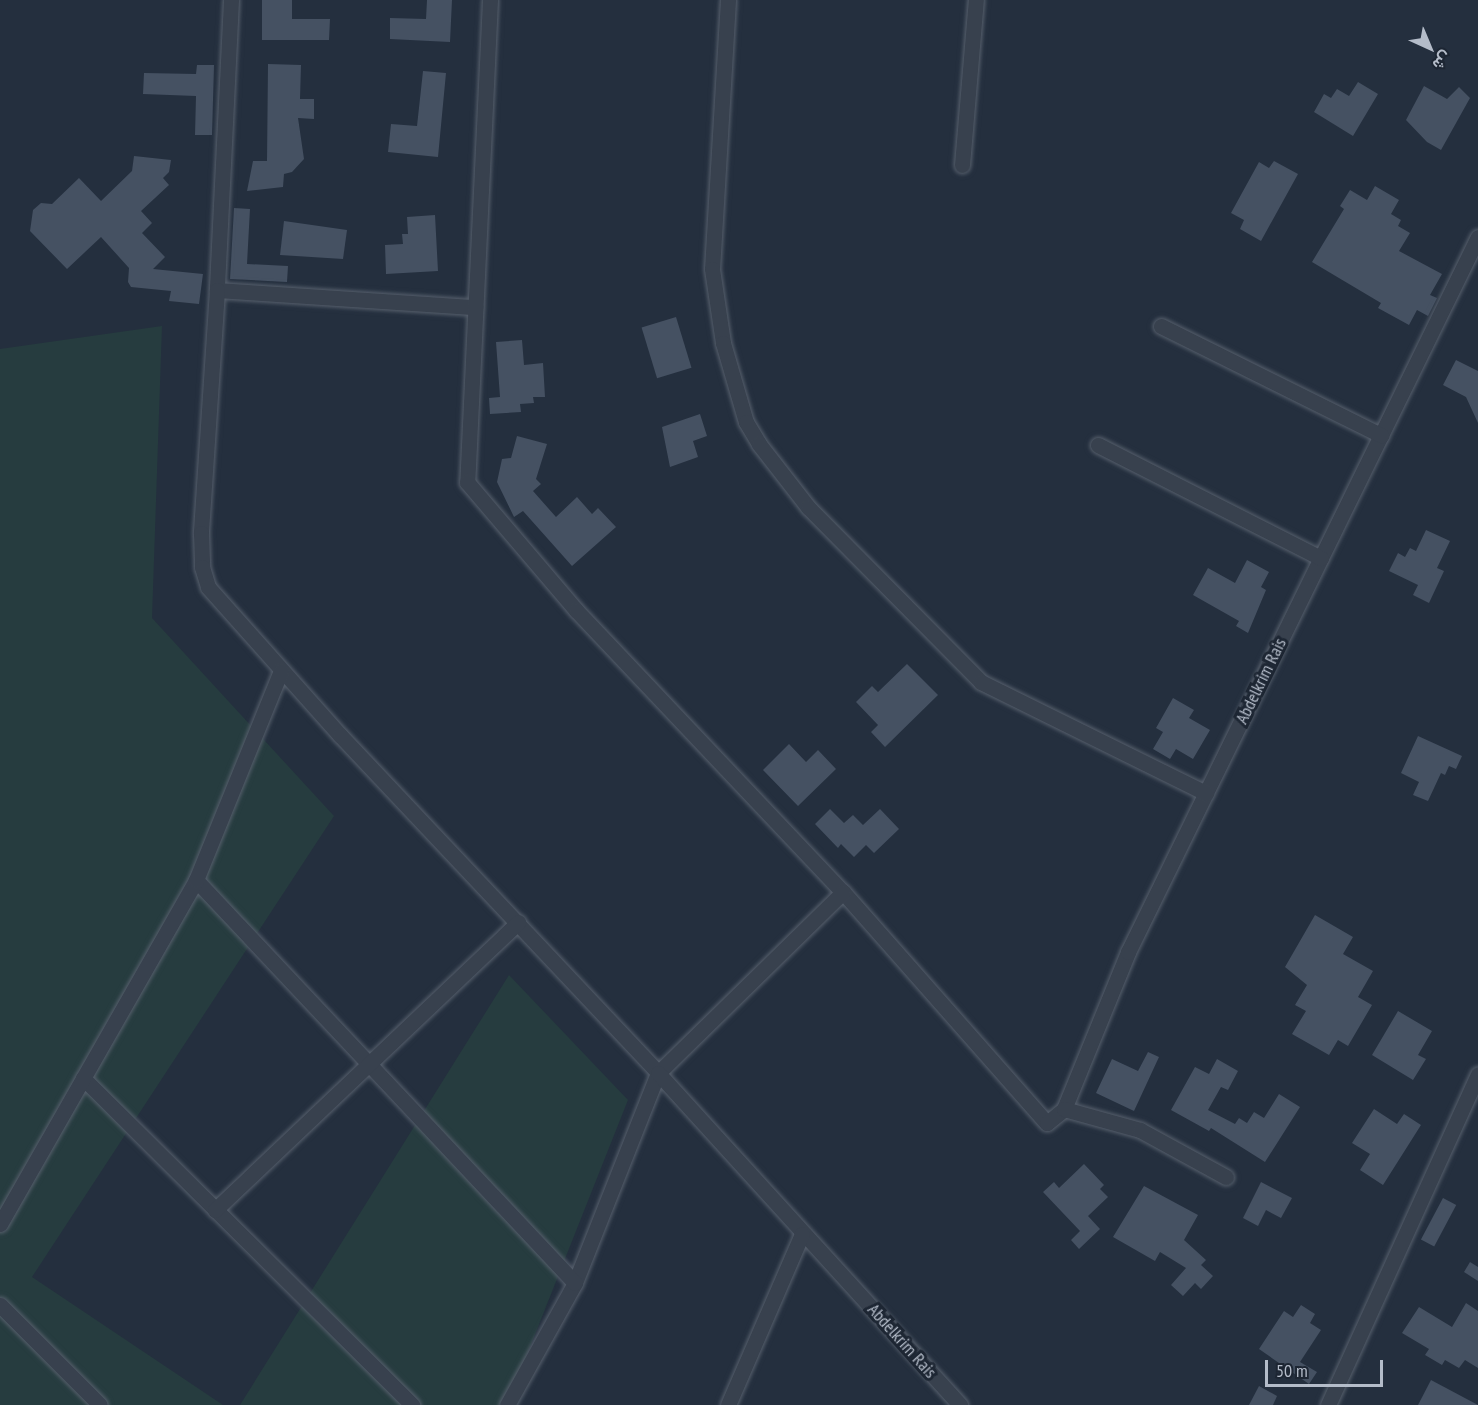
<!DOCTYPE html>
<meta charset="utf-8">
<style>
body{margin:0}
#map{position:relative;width:1478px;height:1405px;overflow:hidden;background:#242f3e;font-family:"PT Sans Narrow",Vazirmatn,sans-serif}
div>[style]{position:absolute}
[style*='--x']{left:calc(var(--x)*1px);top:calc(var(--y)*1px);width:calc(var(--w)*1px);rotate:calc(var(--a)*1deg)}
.green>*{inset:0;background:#263c3f}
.building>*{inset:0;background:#455162;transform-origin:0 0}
.roads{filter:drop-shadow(0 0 2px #565f6c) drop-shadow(0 0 2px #565f6c)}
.minor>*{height:15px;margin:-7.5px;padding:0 7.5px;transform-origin:7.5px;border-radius:7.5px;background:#38414e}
span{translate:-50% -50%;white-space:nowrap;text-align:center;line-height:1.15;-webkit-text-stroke:6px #1d2633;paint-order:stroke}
.street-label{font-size:18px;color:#b4bcc9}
.north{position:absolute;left:1400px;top:18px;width:60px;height:60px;-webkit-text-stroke:4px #1d2633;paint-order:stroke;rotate:136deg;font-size:16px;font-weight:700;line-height:24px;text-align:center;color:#b4bcc9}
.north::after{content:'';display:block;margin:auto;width:21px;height:27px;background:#b4bcc9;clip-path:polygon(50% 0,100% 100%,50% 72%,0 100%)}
.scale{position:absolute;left:1265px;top:1360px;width:118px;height:27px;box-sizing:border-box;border:3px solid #b4bcc9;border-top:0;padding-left:8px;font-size:18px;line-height:21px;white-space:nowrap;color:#b4bcc9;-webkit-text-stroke:4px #1d2633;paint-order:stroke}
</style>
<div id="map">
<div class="green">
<div style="clip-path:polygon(162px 326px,152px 618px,334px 816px,32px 1277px,223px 1405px,0 1405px,0 349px)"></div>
<div style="clip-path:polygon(509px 975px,628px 1100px,507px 1405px,240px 1405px)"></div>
</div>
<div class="building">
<div style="clip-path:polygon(262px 0,292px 0,292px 19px,330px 19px,329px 40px,262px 40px)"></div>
<div style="clip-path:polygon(427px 0,452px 0,450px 42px,390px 39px,390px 18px,426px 19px)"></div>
<div style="clip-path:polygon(268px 64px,301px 65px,300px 99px,314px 99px,314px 119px,298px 118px,304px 159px,292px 172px,284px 174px,283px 187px,247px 191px,253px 161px,267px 161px)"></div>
<div style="clip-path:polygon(197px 65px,214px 65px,212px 135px,195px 135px,196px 96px,143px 94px,144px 73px,196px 74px)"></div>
<div style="clip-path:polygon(423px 71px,446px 73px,438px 157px,388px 152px,391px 124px,417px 126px)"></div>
<div style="clip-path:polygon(1358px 82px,1378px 94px,1353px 136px,1314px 112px,1324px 94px,1331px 98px,1337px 89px,1349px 96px)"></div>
<div style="clip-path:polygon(1424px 86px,1447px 99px,1459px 87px,1470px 98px,1441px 150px,1427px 142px,1406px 120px)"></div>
<div style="clip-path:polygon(134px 156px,171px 160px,169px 172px,163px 178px,169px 185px,141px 211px,152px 223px,142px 233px,165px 257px,153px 269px,203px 274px,199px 304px,169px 301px,171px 291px,131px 287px,128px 282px,129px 268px,101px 237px,67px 269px,30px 231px,33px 210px,41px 203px,52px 204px,79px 178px,101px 201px,132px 171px)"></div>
<div style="clip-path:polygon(1274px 161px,1298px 174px,1261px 241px,1240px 229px,1244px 220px,1231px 213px,1259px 162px,1269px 168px)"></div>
<div style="clip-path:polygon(1375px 186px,1399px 200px,1391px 214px,1401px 220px,1398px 226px,1410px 233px,1399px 251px,1442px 274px,1430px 295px,1437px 298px,1428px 316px,1417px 310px,1409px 325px,1378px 308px,1381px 303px,1312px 262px,1344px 209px,1340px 206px,1350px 190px,1367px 200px)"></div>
<div style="clip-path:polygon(234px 208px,250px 209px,247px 264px,288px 266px,287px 282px,230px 279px)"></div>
<div style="clip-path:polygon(435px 215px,438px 271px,386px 274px,385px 245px,403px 244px,402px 234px,408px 234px,407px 217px)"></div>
<div style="clip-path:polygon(284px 221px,347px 230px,343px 259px,280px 255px)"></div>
<div style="left:676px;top:317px;width:53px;height:36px;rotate:73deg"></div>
<div style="clip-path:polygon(522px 340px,524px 365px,543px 363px,545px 397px,533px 397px,534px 403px,520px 404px,521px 412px,490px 414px,489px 398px,500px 397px,496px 342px)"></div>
<div style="clip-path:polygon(1456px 360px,1478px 371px,1478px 423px,1466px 397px,1443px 385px)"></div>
<div style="clip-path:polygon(700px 414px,707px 436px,693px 441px,698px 457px,670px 467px,662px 427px)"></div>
<div style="clip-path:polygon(517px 436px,547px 444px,536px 479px,541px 484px,533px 491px,556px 517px,577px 497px,592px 514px,598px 508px,616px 527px,572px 566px,523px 511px,514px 517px,497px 482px,502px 459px,511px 458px)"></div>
<div style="clip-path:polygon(1426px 530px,1450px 541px,1437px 568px,1444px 571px,1429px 603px,1413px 595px,1418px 585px,1389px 571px,1398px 553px,1405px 557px,1410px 548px,1416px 551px)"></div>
<div style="clip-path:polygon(1247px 560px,1269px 572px,1261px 587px,1266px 590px,1248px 633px,1236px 626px,1239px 621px,1193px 595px,1208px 568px,1235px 583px)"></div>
<div style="clip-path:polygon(907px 664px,938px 695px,885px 747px,871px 732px,878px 725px,856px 702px,872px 686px,878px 692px)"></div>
<div style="clip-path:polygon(1173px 698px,1194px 710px,1189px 718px,1210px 730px,1193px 759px,1176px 749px,1170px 759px,1153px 749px,1163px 732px,1156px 728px)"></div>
<div style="clip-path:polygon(1418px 736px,1462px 756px,1456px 769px,1449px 766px,1445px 775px,1441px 773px,1428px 801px,1413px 795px,1419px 782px,1401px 773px)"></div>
<div style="clip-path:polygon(789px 744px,806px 762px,818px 750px,836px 769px,798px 806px,763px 770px)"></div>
<div style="clip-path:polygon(830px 809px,844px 823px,853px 815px,863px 825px,880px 809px,899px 829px,874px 853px,866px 845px,854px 857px,841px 844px,838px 848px,815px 824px)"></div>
<div style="clip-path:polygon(1315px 915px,1353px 937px,1343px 954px,1373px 971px,1358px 997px,1372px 1005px,1348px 1046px,1338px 1040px,1329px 1055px,1292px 1034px,1306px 1011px,1295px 1005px,1307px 985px,1285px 967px)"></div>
<div style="clip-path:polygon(1398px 1011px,1432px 1031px,1418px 1055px,1426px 1059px,1413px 1080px,1372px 1055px)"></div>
<div style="clip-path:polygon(1148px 1052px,1159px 1057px,1134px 1111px,1096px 1093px,1112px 1059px,1138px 1071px)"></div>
<div style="clip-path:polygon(1217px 1059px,1238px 1071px,1228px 1090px,1221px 1087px,1208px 1110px,1235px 1124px,1239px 1118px,1247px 1123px,1254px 1112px,1264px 1118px,1279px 1094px,1300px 1107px,1265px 1162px,1211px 1128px,1209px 1131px,1171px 1110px,1195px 1067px,1209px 1074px)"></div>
<div style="clip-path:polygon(1374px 1109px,1397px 1124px,1404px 1114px,1421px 1125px,1383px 1185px,1360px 1170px,1370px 1154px,1352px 1143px)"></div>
<div style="clip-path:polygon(1084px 1164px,1104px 1185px,1100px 1189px,1108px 1197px,1088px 1216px,1100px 1229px,1079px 1249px,1071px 1240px,1080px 1231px,1043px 1192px,1054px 1182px,1059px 1188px)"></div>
<div style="clip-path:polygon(1261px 1182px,1292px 1198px,1281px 1218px,1266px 1210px,1258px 1226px,1243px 1218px)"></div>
<div style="clip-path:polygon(1144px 1186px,1198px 1215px,1184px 1240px,1206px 1260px,1201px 1265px,1213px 1276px,1201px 1289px,1195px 1283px,1183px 1296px,1171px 1285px,1186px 1268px,1160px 1252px,1155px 1261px,1113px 1237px)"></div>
<div style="left:1443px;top:1198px;width:15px;height:47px;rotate:28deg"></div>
<div style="clip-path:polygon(1470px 1262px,1478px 1267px,1478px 1281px,1464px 1272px)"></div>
<div style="clip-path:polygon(1466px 1303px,1478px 1311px,1478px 1368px,1465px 1360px,1459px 1368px,1445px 1360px,1442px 1365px,1425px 1355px,1429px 1349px,1402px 1333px,1419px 1307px,1452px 1327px)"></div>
<div style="clip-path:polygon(1301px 1305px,1315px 1314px,1310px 1323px,1321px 1330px,1300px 1362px,1317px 1372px,1309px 1384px,1259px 1349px,1284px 1311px,1293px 1317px)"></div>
<div style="clip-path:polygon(1431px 1380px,1478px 1405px,1418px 1405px)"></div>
<div style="clip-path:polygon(1259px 1386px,1277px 1396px,1273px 1405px,1249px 1405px)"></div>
</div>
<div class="roads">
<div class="minor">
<div style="--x:231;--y:0;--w:290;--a:92.8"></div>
<div style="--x:217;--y:290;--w:259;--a:3.8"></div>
<div style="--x:490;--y:0;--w:483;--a:92.7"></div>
<div style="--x:467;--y:482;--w:168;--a:49.6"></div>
<div style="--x:576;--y:610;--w:388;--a:46.6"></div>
<div style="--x:843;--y:892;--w:308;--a:48.6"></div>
<div style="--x:1047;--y:1123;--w:22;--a:-39"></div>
<div style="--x:1064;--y:1109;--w:170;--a:-67.8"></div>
<div style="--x:1128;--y:952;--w:796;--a:-63.92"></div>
<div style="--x:728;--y:0;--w:269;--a:93.4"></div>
<div style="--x:712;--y:269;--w:75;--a:81.5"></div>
<div style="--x:723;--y:343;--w:82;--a:73.8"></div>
<div style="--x:746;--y:422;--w:26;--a:59"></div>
<div style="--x:759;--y:444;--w:80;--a:52.1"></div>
<div style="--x:808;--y:507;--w:246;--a:45.3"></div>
<div style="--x:981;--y:682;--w:251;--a:26.3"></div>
<div style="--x:962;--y:165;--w:166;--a:-85.2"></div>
<div style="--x:217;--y:290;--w:244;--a:93.8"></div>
<div style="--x:201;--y:533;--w:34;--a:88"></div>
<div style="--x:202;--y:567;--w:21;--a:73"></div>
<div style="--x:208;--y:587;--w:198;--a:48.3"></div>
<div style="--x:340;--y:735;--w:464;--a:46.7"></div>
<div style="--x:658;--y:1073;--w:226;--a:111.6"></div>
<div style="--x:575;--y:1283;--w:140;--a:119.1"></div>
<div style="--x:1161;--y:326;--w:246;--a:26.4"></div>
<div style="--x:1098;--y:445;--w:250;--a:26.9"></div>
<div style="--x:196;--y:880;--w:553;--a:46.76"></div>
<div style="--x:843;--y:892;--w:259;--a:135.6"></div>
<div style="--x:658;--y:1073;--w:449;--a:47.7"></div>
<div style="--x:83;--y:1078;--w:464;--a:44.8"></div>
<div style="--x:1064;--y:1109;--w:79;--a:15.4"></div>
<div style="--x:1140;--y:1130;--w:98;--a:28.7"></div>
<div style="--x:215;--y:1210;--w:418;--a:-43.5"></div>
<div style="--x:0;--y:1224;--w:396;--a:-60.3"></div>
<div style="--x:196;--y:880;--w:226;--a:-67.9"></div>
<div style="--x:0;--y:1305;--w:141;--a:45"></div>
<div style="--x:728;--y:1405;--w:186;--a:-66.6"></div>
<div style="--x:1328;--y:1405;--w:363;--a:-65.6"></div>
</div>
</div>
<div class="street-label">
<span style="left:1261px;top:681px;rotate:-64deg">Abdelkrim Rais</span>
<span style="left:902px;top:1341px;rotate:48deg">Abdelkrim Rais</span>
</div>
<div class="north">ش</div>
<div class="scale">50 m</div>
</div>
